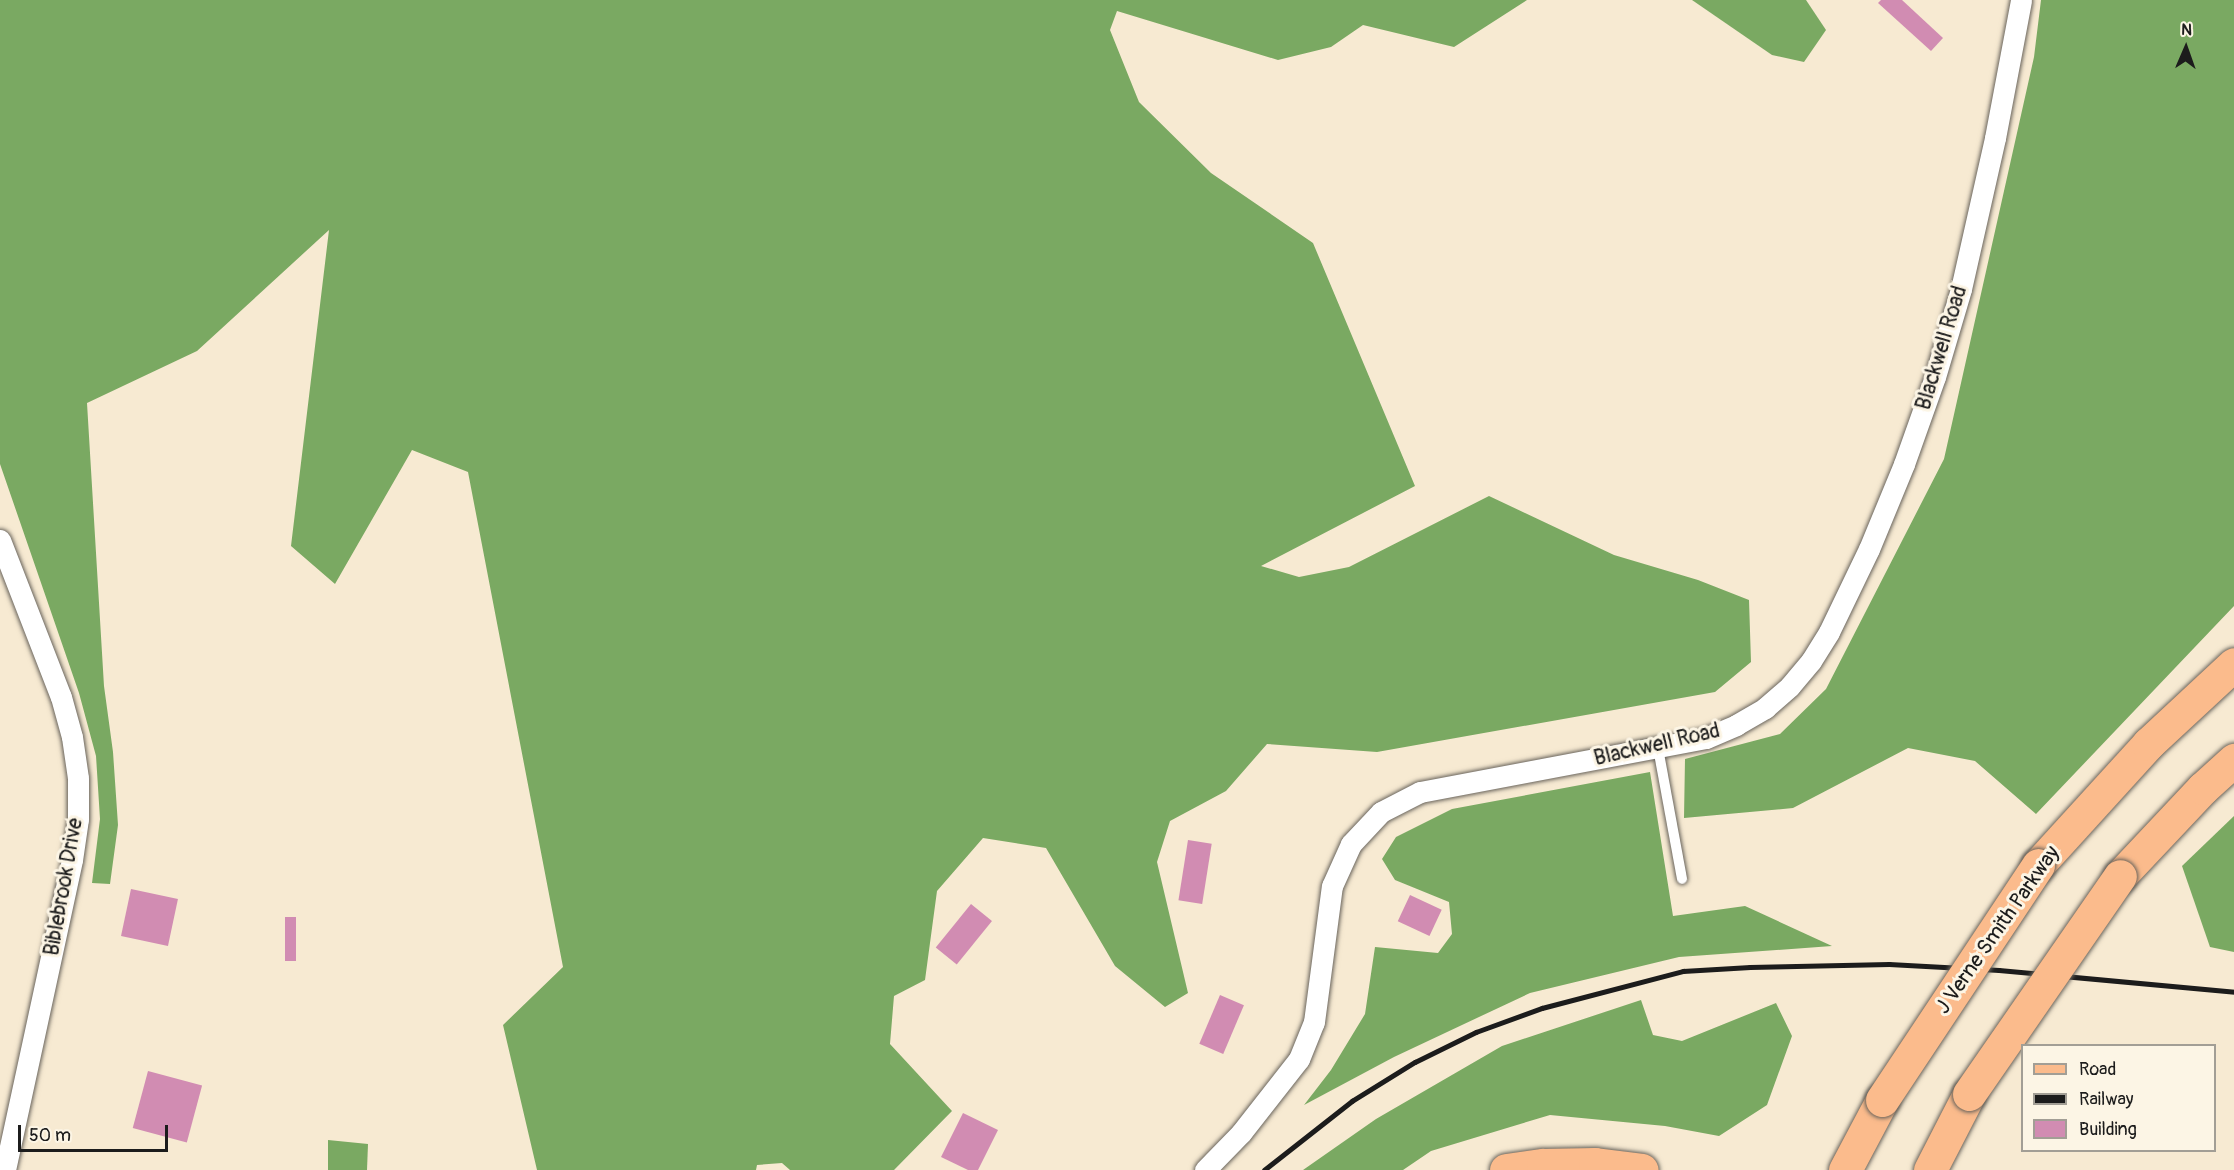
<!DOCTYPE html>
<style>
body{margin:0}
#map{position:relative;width:2234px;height:1170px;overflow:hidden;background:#f7ead2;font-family:Pangolin,sans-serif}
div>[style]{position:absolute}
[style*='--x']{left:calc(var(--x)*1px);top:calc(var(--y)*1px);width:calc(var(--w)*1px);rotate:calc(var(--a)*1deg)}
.forest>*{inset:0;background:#7aa962}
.building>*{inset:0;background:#d18cb2;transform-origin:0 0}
.roads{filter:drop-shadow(0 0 2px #69645c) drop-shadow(0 0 2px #69645c)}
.lane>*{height:10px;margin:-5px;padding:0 5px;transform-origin:5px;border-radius:5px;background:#fff}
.street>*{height:21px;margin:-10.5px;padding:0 10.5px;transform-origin:10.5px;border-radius:10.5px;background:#fff}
.primary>*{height:33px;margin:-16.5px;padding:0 16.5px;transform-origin:16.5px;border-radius:16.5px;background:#fbbb8c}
.rail>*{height:4.5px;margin:-2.25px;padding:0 2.25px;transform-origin:2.25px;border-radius:2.25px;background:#1c1c1c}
.bridges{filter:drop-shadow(0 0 2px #69645c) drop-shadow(0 0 2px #69645c)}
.primary-bridge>*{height:33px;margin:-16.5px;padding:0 16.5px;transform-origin:16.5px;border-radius:16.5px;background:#fbbb8c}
span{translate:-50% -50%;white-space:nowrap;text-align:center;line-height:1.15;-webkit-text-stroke:6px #fcf5e5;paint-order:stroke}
.street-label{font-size:21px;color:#1c1c1c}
.legend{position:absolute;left:2021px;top:1044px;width:195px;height:108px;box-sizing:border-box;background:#fcf5e5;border:2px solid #a29e95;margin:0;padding:8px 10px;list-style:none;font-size:18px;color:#1c1c1c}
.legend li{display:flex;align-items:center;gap:12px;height:30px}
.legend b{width:30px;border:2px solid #a29e95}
.north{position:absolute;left:2156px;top:18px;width:60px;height:60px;-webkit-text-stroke:4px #fcf5e5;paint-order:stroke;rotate:2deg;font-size:16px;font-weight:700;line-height:24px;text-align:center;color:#1c1c1c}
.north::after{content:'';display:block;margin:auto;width:21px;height:27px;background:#1c1c1c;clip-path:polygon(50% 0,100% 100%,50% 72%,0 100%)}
.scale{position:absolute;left:18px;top:1125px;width:150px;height:27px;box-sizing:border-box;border:3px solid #1c1c1c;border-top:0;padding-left:8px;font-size:18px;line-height:21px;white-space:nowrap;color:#1c1c1c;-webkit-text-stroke:4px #fcf5e5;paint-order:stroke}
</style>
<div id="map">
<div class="forest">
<div style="clip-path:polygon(0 0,1527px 0,1454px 47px,1363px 25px,1331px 47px,1278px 60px,1117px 11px,1110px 30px,1139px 102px,1211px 173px,1313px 243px,1415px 486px,1261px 566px,1299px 577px,1349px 567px,1489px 496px,1614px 555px,1698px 580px,1749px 600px,1751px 662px,1715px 692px,1377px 752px,1267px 744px,1226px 791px,1170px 821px,1157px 862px,1188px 993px,1165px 1007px,1115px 966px,1046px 848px,983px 838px,937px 891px,925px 980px,894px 996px,890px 1044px,952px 1111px,894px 1170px,790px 1170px,782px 1163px,757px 1165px,756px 1170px,537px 1170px,503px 1025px,563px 967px,468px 472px,412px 450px,335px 584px,291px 546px,329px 230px,197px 351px,87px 403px,104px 686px,113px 752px,118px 825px,110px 884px,92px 883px,100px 819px,96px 756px,79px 693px,0 464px)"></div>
<div style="clip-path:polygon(1692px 0,1806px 0,1826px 30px,1804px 62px,1772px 55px)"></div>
<div style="clip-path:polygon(2041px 0,2234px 0,2234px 606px,2036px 814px,1975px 761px,1908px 748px,1793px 808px,1684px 818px,1685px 759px,1780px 734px,1826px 689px,1944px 459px,2034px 57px)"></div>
<div style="clip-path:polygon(1650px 772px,1673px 916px,1745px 906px,1832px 946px,1679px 957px,1530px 993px,1394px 1057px,1304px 1105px,1331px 1070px,1365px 1014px,1375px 947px,1438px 953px,1452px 934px,1449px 902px,1395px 880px,1382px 859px,1396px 837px,1452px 809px)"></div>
<div style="clip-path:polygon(2234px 816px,2234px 952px,2210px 947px,2182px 866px)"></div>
<div style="clip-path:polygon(1641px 1000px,1653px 1035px,1682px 1041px,1776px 1003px,1792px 1036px,1767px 1105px,1719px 1136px,1665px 1126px,1550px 1115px,1431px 1151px,1403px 1170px,1303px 1170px,1376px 1119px,1502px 1046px)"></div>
<div style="clip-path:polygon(328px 1140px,368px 1144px,367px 1170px,328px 1170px)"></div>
</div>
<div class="building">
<div style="clip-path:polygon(1881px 0,1902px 0,1943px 38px,1931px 51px,1878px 3px)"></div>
<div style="left:1188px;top:840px;width:24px;height:61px;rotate:9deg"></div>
<div style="left:131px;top:889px;width:48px;height:48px;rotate:12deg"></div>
<div style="left:1410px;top:895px;width:35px;height:29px;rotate:25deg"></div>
<div style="left:971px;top:904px;width:27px;height:56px;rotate:39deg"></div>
<div style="left:285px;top:917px;width:11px;height:44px"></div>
<div style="left:1220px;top:995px;width:26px;height:53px;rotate:23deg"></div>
<div style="left:148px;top:1071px;width:56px;height:59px;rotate:15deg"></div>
<div style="clip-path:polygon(963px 1113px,998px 1130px,978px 1170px,968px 1170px,941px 1157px)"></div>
</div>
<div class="roads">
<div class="lane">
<div style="--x:1658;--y:748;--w:133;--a:79.6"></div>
</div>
<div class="street">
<div style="--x:0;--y:540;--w:168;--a:68.8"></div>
<div style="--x:61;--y:697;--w:41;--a:74.6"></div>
<div style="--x:72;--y:737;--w:41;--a:81.7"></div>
<div style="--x:78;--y:778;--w:41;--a:90"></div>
<div style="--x:78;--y:819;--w:41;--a:98.3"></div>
<div style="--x:72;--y:860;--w:317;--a:102.2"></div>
<div style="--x:1205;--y:1170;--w:52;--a:-45.8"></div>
<div style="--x:1241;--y:1133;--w:94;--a:-51.9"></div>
<div style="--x:1299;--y:1059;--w:40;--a:-68"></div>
<div style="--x:1314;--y:1022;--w:137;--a:-82.5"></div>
<div style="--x:1332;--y:886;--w:46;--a:-65.7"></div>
<div style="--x:1351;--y:844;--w:44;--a:-46.8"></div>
<div style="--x:1381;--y:812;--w:44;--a:-27.1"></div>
<div style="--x:1420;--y:792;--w:291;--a:-10.7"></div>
<div style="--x:1706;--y:738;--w:33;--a:-23"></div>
<div style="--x:1736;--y:725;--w:34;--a:-30"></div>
<div style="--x:1765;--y:708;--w:33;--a:-41"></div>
<div style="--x:1790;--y:686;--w:33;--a:-50"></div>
<div style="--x:1811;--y:661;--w:34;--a:-58"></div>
<div style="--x:1829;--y:632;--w:92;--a:-64.3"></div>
<div style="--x:1869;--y:549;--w:92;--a:-67.6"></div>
<div style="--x:1904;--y:464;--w:92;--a:-70.4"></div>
<div style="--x:1935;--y:377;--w:92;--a:-73.5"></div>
<div style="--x:1961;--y:289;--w:155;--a:-77.3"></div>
<div style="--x:1995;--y:138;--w:140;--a:-79.3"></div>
</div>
<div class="primary">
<div style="--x:2038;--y:865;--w:164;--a:-47.7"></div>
<div style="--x:2148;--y:744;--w:117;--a:-42.9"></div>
<div style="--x:2120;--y:876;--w:121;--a:-46.7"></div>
<div style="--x:2203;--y:788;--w:42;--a:-42.1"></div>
<div style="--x:1506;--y:1170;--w:37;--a:-8"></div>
<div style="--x:1543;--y:1165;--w:52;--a:-1.1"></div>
<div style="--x:1595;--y:1164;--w:47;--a:7.3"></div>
<div style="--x:1845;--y:1170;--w:79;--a:-62.1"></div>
<div style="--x:1930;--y:1170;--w:85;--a:-62.8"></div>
</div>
</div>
<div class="rail">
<div style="--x:1264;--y:1170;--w:112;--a:-38.1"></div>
<div style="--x:1352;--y:1101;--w:74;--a:-31.8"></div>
<div style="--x:1415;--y:1062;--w:68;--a:-26.2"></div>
<div style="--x:1476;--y:1032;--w:70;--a:-20"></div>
<div style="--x:1542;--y:1008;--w:146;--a:-14.7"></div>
<div style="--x:1683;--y:971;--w:67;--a:-3.4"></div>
<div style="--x:1750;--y:967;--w:139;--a:-1.2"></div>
<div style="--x:1889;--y:964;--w:110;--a:3.1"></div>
<div style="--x:1999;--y:970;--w:236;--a:5.3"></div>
</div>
<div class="bridges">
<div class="primary-bridge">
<div style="--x:1969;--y:1094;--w:265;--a:-55.3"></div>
<div style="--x:1882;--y:1100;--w:282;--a:-56.4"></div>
</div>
</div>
<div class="street-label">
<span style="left:1942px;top:348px;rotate:-73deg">Blackwell Road</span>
<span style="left:1657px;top:745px;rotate:-13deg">Blackwell Road</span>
<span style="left:64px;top:887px;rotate:-80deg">Biblebrook Drive</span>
<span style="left:1998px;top:930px;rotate:-55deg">J Verne Smith Parkway</span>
</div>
<ul class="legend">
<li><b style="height:8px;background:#fbbb8c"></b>Road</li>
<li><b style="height:8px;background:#1c1c1c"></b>Railway</li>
<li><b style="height:16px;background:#d18cb2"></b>Building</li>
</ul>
<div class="north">N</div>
<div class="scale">50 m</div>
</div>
